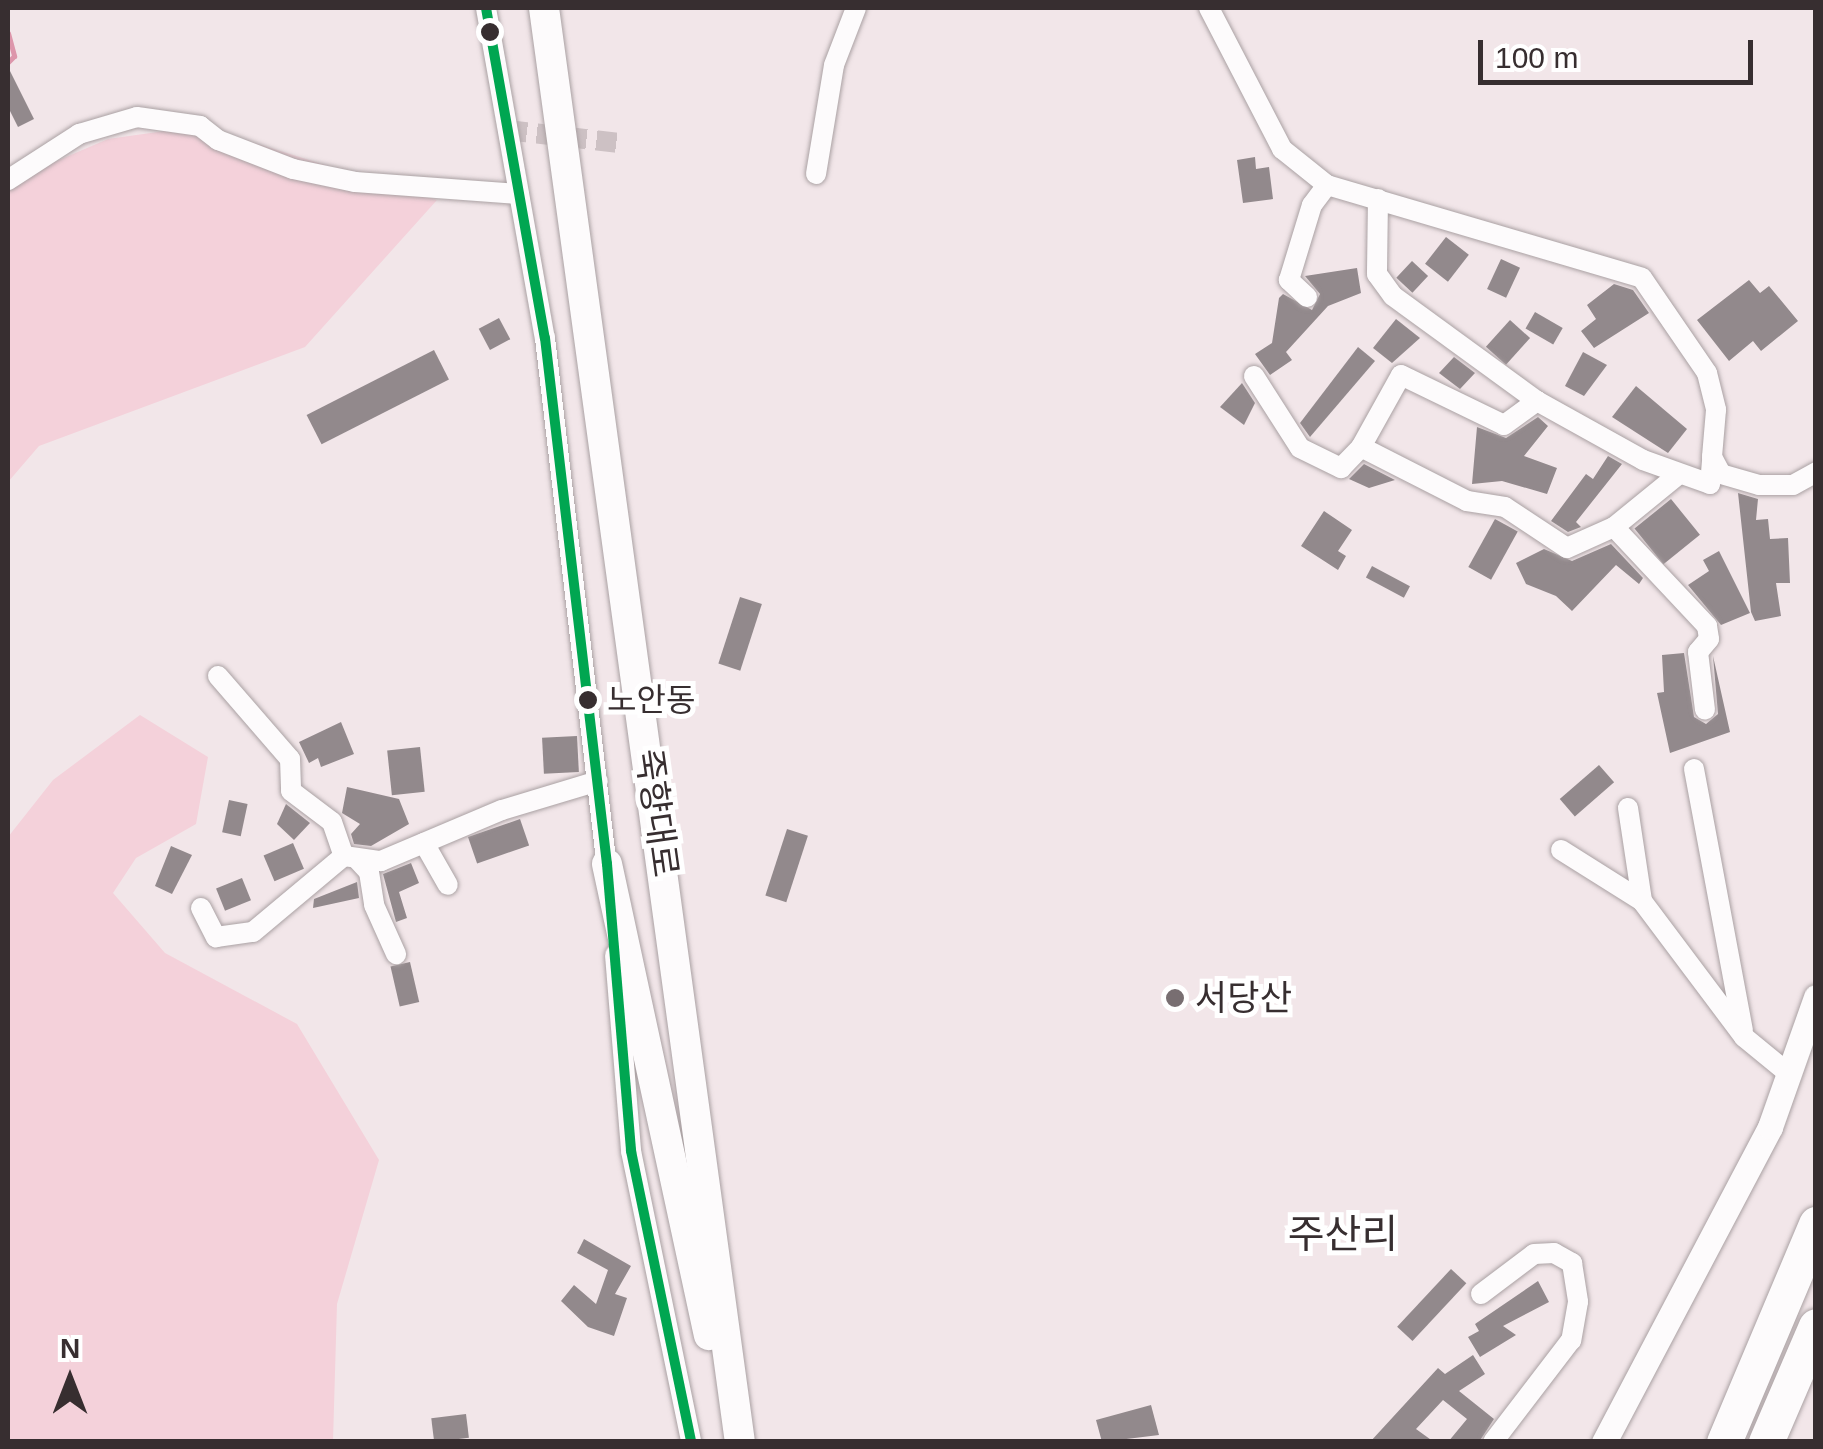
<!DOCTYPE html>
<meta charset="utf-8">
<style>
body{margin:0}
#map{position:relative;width:1823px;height:1449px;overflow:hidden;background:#f2e6e9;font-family:Helvetica,"Noto Sans KR",sans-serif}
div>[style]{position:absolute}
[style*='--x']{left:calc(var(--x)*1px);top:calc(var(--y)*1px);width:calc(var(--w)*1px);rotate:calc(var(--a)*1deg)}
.green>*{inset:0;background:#f4d1da}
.stream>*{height:5px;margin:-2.5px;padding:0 2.5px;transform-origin:2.5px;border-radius:2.5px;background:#dd96ab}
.building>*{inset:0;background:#92898c;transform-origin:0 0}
.minor-tunnel>*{height:20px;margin-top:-10px;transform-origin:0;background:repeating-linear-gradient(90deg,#cdc1c4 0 20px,transparent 0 30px)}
.roads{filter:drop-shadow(0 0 2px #aaa1a3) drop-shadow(0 0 2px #aaa1a3)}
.minor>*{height:20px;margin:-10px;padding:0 10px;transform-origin:10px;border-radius:10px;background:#fdfbfc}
.tertiary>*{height:25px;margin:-12.5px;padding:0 12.5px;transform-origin:12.5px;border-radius:12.5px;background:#fdfbfc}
.primary>*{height:30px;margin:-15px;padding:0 15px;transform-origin:15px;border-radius:15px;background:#fdfbfc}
.motorway>*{height:35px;margin:-17.5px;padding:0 17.5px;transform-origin:17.5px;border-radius:17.5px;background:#fdfbfc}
.bus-1>*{height:10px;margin:-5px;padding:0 5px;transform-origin:5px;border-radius:5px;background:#00a651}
.dots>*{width:28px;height:28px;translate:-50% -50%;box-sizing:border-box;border:5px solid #fff;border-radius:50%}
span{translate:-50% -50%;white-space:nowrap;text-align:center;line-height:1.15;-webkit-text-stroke:10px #fff;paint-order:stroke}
.bus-label{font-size:32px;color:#372e30}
.left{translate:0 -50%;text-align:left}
.street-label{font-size:35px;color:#372e30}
.poi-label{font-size:35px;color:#372e30}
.quarter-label{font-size:40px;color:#372e30}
.frame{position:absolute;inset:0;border:10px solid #372e30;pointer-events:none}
.north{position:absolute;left:20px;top:1329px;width:100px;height:100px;-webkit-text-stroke:8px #fff;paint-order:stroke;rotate:0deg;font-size:28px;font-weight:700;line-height:40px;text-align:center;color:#372e30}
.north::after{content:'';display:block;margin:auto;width:35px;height:45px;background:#372e30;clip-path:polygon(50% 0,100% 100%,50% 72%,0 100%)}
.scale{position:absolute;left:1478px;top:40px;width:275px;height:45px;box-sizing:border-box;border:5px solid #372e30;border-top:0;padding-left:12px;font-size:30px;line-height:35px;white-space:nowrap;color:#372e30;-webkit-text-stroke:8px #fff;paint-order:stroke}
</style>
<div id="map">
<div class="green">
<div style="clip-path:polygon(200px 126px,437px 200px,305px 347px,39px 446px,8px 482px,8px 182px,108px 139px)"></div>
<div style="clip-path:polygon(140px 715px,208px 757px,196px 824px,136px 858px,113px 893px,165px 953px,297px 1024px,379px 1160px,337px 1304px,333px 1441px,8px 1441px,8px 837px,53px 780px)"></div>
</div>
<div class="stream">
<div style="--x:8;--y:33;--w:24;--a:75"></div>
<div style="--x:14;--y:56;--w:8;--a:135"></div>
</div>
<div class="building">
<div style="clip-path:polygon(8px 67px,34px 119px,18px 127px,8px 107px)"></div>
<div style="clip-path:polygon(1255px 157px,1256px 169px,1269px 167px,1273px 199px,1243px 203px,1237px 160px)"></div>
<div style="left:1446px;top:237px;width:29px;height:34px;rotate:38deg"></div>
<div style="left:1501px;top:259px;width:21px;height:33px;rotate:25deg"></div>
<div style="left:1412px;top:261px;width:22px;height:23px;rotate:43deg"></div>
<div style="clip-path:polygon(1357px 268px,1361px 293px,1328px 306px,1286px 352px,1292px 360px,1270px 375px,1255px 354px,1272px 343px,1279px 298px,1283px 294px,1312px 310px,1320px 294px,1305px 276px)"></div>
<div style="clip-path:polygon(1749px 280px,1760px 293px,1769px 286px,1798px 321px,1761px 351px,1753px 341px,1729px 361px,1697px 320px)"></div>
<div style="clip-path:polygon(1614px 284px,1633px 290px,1649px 313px,1594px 348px,1581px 331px,1596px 319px,1587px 305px)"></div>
<div style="left:1535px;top:312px;width:32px;height:19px;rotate:30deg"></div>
<div style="left:499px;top:318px;width:24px;height:23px;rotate:62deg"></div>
<div style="clip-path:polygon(1396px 319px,1420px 338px,1392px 363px,1373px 348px)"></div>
<div style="left:1510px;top:320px;width:27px;height:36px;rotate:42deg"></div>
<div style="clip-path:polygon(1358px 347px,1375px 361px,1310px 437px,1300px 423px)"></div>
<div style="left:434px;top:350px;width:33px;height:143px;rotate:63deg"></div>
<div style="clip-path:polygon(1583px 352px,1607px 365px,1584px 396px,1565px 386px)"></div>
<div style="clip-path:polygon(1454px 357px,1475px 373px,1460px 389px,1439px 373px)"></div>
<div style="clip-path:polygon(1242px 383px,1255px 403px,1244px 425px,1220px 407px)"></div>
<div style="clip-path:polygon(1636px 386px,1687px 429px,1668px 453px,1612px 417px)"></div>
<div style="clip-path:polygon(1538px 417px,1548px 426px,1524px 456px,1557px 468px,1547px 494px,1502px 481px,1472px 484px,1477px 427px,1506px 438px)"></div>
<div style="clip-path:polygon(1608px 456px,1622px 464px,1576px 522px,1581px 527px,1568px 532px,1551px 521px,1586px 474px,1593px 479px)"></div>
<div style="clip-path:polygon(1364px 464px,1395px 480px,1369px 488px,1349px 479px)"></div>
<div style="clip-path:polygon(1738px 493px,1758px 499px,1756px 520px,1768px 519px,1770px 539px,1788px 538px,1790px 583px,1776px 583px,1781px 616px,1755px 621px,1751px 612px)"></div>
<div style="left:1671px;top:499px;width:46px;height:47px;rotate:51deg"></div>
<div style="clip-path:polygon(1324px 511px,1352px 530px,1338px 551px,1346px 556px,1338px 570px,1301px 546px)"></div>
<div style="left:1495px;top:519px;width:26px;height:55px;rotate:29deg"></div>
<div style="clip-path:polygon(1611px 544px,1643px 578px,1639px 584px,1616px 565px,1572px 611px,1556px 596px,1526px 584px,1516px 563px,1544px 549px,1572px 561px)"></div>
<div style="clip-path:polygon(1719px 551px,1750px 613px,1721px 625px,1688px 585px,1709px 571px,1703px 560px)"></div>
<div style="left:1372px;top:566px;width:43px;height:13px;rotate:28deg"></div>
<div style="left:740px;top:597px;width:23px;height:70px;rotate:18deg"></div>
<div style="clip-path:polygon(1684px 653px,1694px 717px,1706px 724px,1718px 714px,1713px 656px,1730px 732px,1670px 753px,1657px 693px,1664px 692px,1662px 655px)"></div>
<div style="clip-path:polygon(341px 722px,354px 754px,321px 767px,318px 758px,309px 763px,299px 742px)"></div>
<div style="left:577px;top:736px;width:36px;height:35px;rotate:87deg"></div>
<div style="left:420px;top:747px;width:45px;height:33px;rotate:84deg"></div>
<div style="left:1599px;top:765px;width:23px;height:52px;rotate:49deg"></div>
<div style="clip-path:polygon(347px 787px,399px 799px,409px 824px,371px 846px,354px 844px,351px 834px,360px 824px,342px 813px)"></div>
<div style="left:229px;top:800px;width:19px;height:33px;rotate:12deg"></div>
<div style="clip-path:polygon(286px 804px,310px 823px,294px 840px,277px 824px)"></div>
<div style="left:520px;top:819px;width:28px;height:55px;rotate:71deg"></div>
<div style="left:787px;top:829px;width:22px;height:70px;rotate:18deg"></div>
<div style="left:293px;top:843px;width:28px;height:32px;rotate:67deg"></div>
<div style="clip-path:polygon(171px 846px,192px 855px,172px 894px,155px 886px)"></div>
<div style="clip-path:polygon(411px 863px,419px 883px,399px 892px,407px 918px,396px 922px,383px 874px)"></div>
<div style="left:242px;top:878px;width:24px;height:28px;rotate:68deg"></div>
<div style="clip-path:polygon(357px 882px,359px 898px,313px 908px,314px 899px)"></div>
<div style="left:410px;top:962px;width:41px;height:20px;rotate:77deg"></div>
<div style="clip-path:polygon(584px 1239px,631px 1266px,615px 1294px,627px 1298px,614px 1336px,588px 1327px,561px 1301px,574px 1285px,596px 1304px,608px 1270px,577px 1253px)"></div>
<div style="left:1451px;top:1269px;width:21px;height:79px;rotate:43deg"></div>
<div style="clip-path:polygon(1538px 1281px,1549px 1302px,1503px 1326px,1516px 1335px,1480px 1357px,1468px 1337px,1479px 1331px,1475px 1324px)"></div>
<div style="clip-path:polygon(1473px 1355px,1485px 1374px,1459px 1391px,1494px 1419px,1479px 1442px,1448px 1442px,1467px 1419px,1443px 1400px,1416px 1429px,1434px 1442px,1370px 1442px,1438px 1368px,1445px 1374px)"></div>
<div style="clip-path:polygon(1151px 1405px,1159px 1435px,1102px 1442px,1096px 1420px)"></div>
<div style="left:466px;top:1414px;width:24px;height:35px;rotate:83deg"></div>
</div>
<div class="minor-tunnel">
<div style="--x:507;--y:130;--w:113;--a:6.6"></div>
</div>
<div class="roads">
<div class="minor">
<div style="--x:486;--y:8;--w:335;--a:79.9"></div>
<div style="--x:545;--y:338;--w:543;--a:83.33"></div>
<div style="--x:1209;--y:8;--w:159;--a:62.6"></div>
<div style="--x:1282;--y:149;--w:58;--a:38.7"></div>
<div style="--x:1327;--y:185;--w:328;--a:16.4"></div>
<div style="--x:1642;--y:278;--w:115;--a:55.6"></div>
<div style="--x:1707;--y:373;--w:38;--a:76"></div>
<div style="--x:1716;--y:410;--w:47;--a:94.9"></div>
<div style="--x:1712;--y:457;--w:19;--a:62"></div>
<div style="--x:1721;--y:474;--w:40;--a:16"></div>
<div style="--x:1759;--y:485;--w:34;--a:0"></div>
<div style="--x:1793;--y:485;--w:26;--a:-29"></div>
<div style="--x:816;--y:174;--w:110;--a:-80.6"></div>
<div style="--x:834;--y:65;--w:61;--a:-68.9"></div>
<div style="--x:8;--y:180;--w:85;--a:-32.9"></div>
<div style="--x:79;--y:134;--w:60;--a:-16.3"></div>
<div style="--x:137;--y:117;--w:64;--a:8.1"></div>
<div style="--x:200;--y:126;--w:23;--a:38"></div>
<div style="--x:218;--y:140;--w:80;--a:21.1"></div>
<div style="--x:293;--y:169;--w:63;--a:11.8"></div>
<div style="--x:355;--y:182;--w:164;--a:4.2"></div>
<div style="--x:1378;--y:199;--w:75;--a:90.8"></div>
<div style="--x:1377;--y:274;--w:27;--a:54"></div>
<div style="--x:1393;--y:296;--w:178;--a:36.1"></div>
<div style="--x:1537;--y:401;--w:121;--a:29.1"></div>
<div style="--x:1643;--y:460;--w:71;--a:19.7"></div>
<div style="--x:1710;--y:484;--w:25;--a:-85"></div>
<div style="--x:1307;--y:297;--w:25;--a:-137"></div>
<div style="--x:1289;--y:280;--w:78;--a:-73"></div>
<div style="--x:1312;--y:205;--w:25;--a:-53"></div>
<div style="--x:1254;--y:376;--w:85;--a:57.4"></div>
<div style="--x:1300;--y:448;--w:46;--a:26"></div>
<div style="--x:1341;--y:468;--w:29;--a:-46"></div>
<div style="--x:1361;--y:447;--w:82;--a:-60.9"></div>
<div style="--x:1401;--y:375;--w:114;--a:25.9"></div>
<div style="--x:1504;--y:425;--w:41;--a:-36"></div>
<div style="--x:1361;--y:447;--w:119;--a:27"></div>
<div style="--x:1467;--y:501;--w:38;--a:9"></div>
<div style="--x:1505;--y:507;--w:74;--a:33.5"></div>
<div style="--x:1567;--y:548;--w:51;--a:-24.1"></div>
<div style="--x:1614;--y:527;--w:136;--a:46.8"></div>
<div style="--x:1707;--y:626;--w:13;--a:81"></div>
<div style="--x:1709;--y:639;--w:17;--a:130"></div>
<div style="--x:1698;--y:652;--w:58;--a:83.1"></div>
<div style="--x:1614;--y:527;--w:84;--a:-39.2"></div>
<div style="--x:218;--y:676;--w:110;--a:49.1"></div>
<div style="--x:290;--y:759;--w:32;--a:88"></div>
<div style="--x:291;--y:791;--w:51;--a:37.1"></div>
<div style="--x:332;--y:822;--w:36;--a:71"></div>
<div style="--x:1694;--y:769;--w:266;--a:79.4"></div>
<div style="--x:1628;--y:808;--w:94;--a:81.4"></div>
<div style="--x:424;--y:843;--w:48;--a:60.3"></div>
<div style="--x:1561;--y:850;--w:96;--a:32.2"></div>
<div style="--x:1642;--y:901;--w:170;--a:53.1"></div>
<div style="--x:1744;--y:1037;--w:58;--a:39.4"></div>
<div style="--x:356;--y:858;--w:19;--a:47"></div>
<div style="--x:369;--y:872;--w:33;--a:81"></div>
<div style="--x:374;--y:905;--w:54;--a:65.8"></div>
<div style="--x:201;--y:908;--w:33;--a:63"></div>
<div style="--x:216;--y:937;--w:37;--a:-8"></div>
<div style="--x:253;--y:932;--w:119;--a:-39.9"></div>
<div style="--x:344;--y:856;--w:37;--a:8"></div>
<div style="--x:381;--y:861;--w:131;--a:-22.9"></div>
<div style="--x:502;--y:810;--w:100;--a:-16.8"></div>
<div style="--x:615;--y:955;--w:197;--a:85.3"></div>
<div style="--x:631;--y:1151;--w:297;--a:78.3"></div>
<div style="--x:1481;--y:1294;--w:66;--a:-37"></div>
<div style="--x:1534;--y:1254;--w:20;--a:-3"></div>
<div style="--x:1554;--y:1253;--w:21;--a:29"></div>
<div style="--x:1572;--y:1263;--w:39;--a:81"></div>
<div style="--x:1578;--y:1302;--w:39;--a:100"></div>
<div style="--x:1571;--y:1340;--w:128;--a:127.4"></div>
</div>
<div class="tertiary">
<div style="--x:1604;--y:1442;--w:356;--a:-62.2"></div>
<div style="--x:1770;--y:1127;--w:138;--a:-70.5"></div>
</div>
<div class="primary">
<div style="--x:544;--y:8;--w:1447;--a:82.22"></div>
<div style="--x:607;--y:864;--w:482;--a:77.8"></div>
</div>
<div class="motorway">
<div style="--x:1724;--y:1442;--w:237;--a:-67.1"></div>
<div style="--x:1766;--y:1442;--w:126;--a:-66.7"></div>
</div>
</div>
<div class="bus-1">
<div style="--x:486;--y:8;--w:335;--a:79.9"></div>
<div style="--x:545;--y:338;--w:530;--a:83.28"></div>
<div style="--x:607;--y:864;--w:288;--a:85.2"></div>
<div style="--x:631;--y:1151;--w:297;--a:78.3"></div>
</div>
<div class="dots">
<div style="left:490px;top:32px;background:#372e30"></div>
<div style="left:588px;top:700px;background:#372e30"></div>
<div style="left:1175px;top:998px;background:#786e71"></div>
</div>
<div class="bus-label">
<span class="left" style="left:607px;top:700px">노안동</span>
</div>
<div class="street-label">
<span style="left:657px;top:813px;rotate:82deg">죽향대로</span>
</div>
<div class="poi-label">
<span class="left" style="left:1195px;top:998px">서당산</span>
</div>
<div class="quarter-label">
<span style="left:1343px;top:1234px">주산리</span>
</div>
<div class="frame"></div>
<div class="north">N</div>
<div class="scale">100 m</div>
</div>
